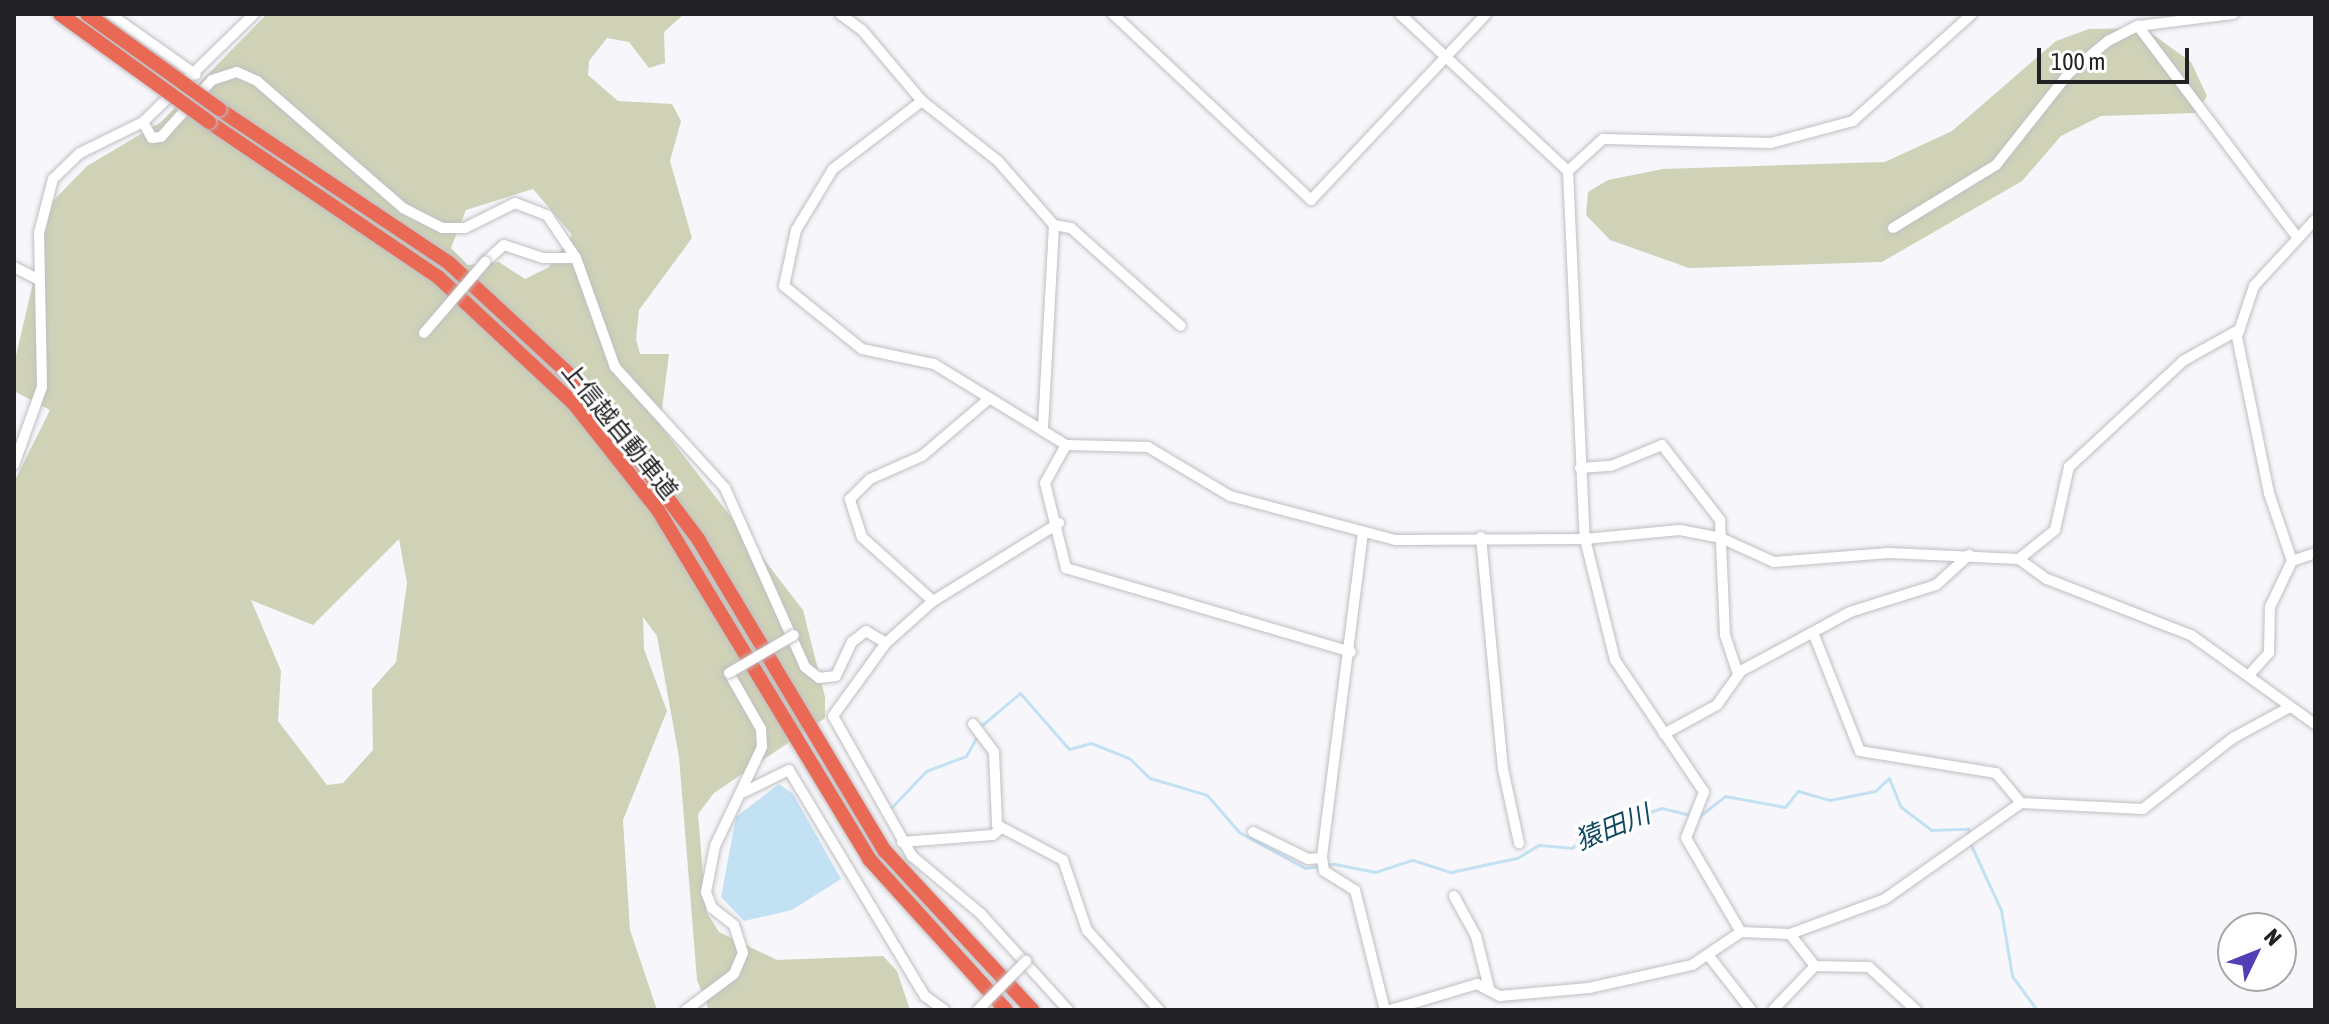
<!DOCTYPE html>
<meta charset="utf-8">
<style>
body{margin:0}
#map{position:relative;width:2329px;height:1024px;overflow:hidden;background:#f7f7fb;font-family:"Asap Condensed","Noto Sans JP",sans-serif}
div>[style]{position:absolute}
[style*='--x']{left:calc(var(--x)*1px);top:calc(var(--y)*1px);width:calc(var(--w)*1px);rotate:calc(var(--a)*1deg)}
.green>*{inset:0;background:#cfd2b7}
.water>*{inset:0;background:#c2e1f3}
.stream>*{height:3px;margin:-1.5px;padding:0 1.5px;transform-origin:1.5px;border-radius:1.5px;background:#c2e1f3}
.roads{filter:drop-shadow(0 0 2px #bfbfc3) drop-shadow(0 0 2px #bfbfc3)}
.minor>*{height:10px;margin:-5px;padding:0 5px;transform-origin:5px;border-radius:5px;background:#fff}
.highway>*{height:14px;margin:-7px;padding:0 7px;transform-origin:7px;border-radius:7px;background:#ea6954}
.bridges{filter:drop-shadow(0 0 2px #bfbfc3) drop-shadow(0 0 2px #bfbfc3)}
.minor-bridge>*{height:10px;margin:-5px;padding:0 5px;transform-origin:5px;border-radius:5px;background:#fff}
.highway-bridge>*{height:14px;margin:-7px;padding:0 7px;transform-origin:7px;border-radius:7px;background:#ea6954}
span{translate:-50% -50%;white-space:nowrap;text-align:center;line-height:1.15;-webkit-text-stroke:6px #fff;paint-order:stroke}
.street-label{font-size:24px;color:#222224}
.water-label{font-size:26px;color:#114963;font-style:italic}
.frame{position:absolute;inset:0;border:16px solid #222224;pointer-events:none}
.north{position:absolute;left:2217px;top:912px;width:80px;height:80px;box-sizing:border-box;background:#fff;border:2px solid #a7a7a7;border-radius:50%;rotate:47deg;font-size:22px;font-weight:700;line-height:32px;text-align:center;color:#222224}
.north::after{content:'';display:block;margin:auto;width:28px;height:36px;background:#523eb5;clip-path:polygon(50% 0,100% 100%,50% 72%,0 100%)}
.scale{position:absolute;left:2037px;top:48px;width:152px;height:36px;box-sizing:border-box;border:4px solid #222224;border-top:0;padding-left:10px;font-size:24px;line-height:28px;white-space:nowrap;color:#222224;-webkit-text-stroke:6px #fff;paint-order:stroke}
</style>
<div id="map">
<div class="green">
<div style="clip-path:polygon(evenodd,267px 14px,684px 14px,664px 32px,665px 63px,649px 68px,629px 42px,607px 38px,589px 61px,588px 75px,618px 101px,672px 104px,681px 121px,670px 161px,692px 238px,639px 310px,636px 339px,640px 354px,669px 354px,660px 425px,803px 610px,825px 697px,825px 718px,714px 793px,698px 814px,706px 911px,719px 932px,777px 960px,883px 956px,897px 971px,910px 1010px,709px 1010px,697px 980px,679px 757px,657px 636px,643px 617px,644px 649px,667px 711px,623px 820px,630px 930px,657px 1010px,14px 1010px,14px 482px,50px 410px,14px 391px,14px 364px,52px 202px,87px 166px,161px 122px,267px 14px,533px 189px,572px 235px,549px 267px,525px 279px,499px 262px,468px 265px,451px 248px,466px 210px,533px 189px,267px 14px,399px 539px,407px 583px,396px 662px,372px 689px,373px 750px,343px 783px,327px 785px,278px 721px,281px 671px,251px 600px,313px 625px,399px 539px)"></div>
<div style="clip-path:polygon(2144px 28px,2191px 62px,2207px 96px,2196px 113px,2101px 116px,2061px 136px,2022px 181px,1882px 262px,1689px 268px,1610px 240px,1586px 215px,1588px 192px,1608px 180px,1663px 169px,1885px 162px,1952px 131px,2056px 41px,2089px 29px)"></div>
</div>
<div class="water">
<div style="clip-path:polygon(779px 784px,793px 794px,841px 879px,792px 910px,744px 921px,721px 897px,736px 817px)"></div>
</div>
<div class="stream">
<div style="--x:981;--y:726;--w:51;--a:-40.2"></div>
<div style="--x:1020;--y:693;--w:74;--a:48.8"></div>
<div style="--x:1069;--y:749;--w:23;--a:-15"></div>
<div style="--x:1091;--y:743;--w:41;--a:21.5"></div>
<div style="--x:1129;--y:758;--w:29;--a:44"></div>
<div style="--x:1150;--y:778;--w:59;--a:16.6"></div>
<div style="--x:1207;--y:795;--w:49;--a:49.1"></div>
<div style="--x:1239;--y:832;--w:75;--a:28.6"></div>
<div style="--x:1305;--y:868;--w:30;--a:-8"></div>
<div style="--x:1335;--y:864;--w:41;--a:11.3"></div>
<div style="--x:1375;--y:872;--w:40;--a:-18"></div>
<div style="--x:1413;--y:860;--w:40;--a:18"></div>
<div style="--x:1451;--y:872;--w:67;--a:-12"></div>
<div style="--x:1517;--y:858;--w:26;--a:-31"></div>
<div style="--x:1539;--y:845;--w:33;--a:5"></div>
<div style="--x:1572;--y:848;--w:19;--a:-47"></div>
<div style="--x:1585;--y:834;--w:81;--a:-18.7"></div>
<div style="--x:1662;--y:808;--w:29;--a:14"></div>
<div style="--x:891;--y:808;--w:51;--a:-46.6"></div>
<div style="--x:926;--y:771;--w:43;--a:-20.6"></div>
<div style="--x:966;--y:756;--w:25;--a:-61"></div>
<div style="--x:1697;--y:818;--w:36;--a:-38"></div>
<div style="--x:1725;--y:796;--w:61;--a:10.4"></div>
<div style="--x:1785;--y:807;--w:21;--a:-51"></div>
<div style="--x:1798;--y:791;--w:33;--a:16"></div>
<div style="--x:1830;--y:800;--w:46;--a:-11.3"></div>
<div style="--x:1875;--y:791;--w:19;--a:-43"></div>
<div style="--x:1889;--y:778;--w:31;--a:68"></div>
<div style="--x:1901;--y:807;--w:38;--a:37"></div>
<div style="--x:1931;--y:830;--w:37;--a:-2"></div>
<div style="--x:1968;--y:829;--w:6;--a:81"></div>
<div style="--x:1970;--y:843;--w:74;--a:65.2"></div>
<div style="--x:2001;--y:910;--w:67;--a:80.5"></div>
<div style="--x:2012;--y:976;--w:42;--a:53.7"></div>
</div>
<div class="roads">
<div class="minor">
<div style="--x:110;--y:14;--w:105;--a:35.3"></div>
<div style="--x:840;--y:14;--w:27;--a:36"></div>
<div style="--x:862;--y:30;--w:93;--a:49.8"></div>
<div style="--x:922;--y:101;--w:97;--a:38.3"></div>
<div style="--x:998;--y:161;--w:85;--a:48.8"></div>
<div style="--x:1054;--y:225;--w:203;--a:93.1"></div>
<div style="--x:1113;--y:14;--w:272;--a:43.2"></div>
<div style="--x:1311;--y:200;--w:255;--a:-46.7"></div>
<div style="--x:1400;--y:14;--w:230;--a:43.1"></div>
<div style="--x:1568;--y:171;--w:368;--a:87.4"></div>
<div style="--x:1585;--y:539;--w:125;--a:76.1"></div>
<div style="--x:1615;--y:660;--w:159;--a:56"></div>
<div style="--x:1704;--y:792;--w:49;--a:111.4"></div>
<div style="--x:1686;--y:838;--w:109;--a:59.7"></div>
<div style="--x:2138;--y:26;--w:263;--a:53"></div>
<div style="--x:922;--y:101;--w:112;--a:142.6"></div>
<div style="--x:833;--y:169;--w:71;--a:121.2"></div>
<div style="--x:796;--y:230;--w:57;--a:102.1"></div>
<div style="--x:784;--y:286;--w:100;--a:38.9"></div>
<div style="--x:862;--y:349;--w:74;--a:11.8"></div>
<div style="--x:934;--y:364;--w:155;--a:31.5"></div>
<div style="--x:1066;--y:445;--w:82;--a:1.4"></div>
<div style="--x:1148;--y:447;--w:96;--a:30.9"></div>
<div style="--x:1230;--y:496;--w:171;--a:14.9"></div>
<div style="--x:1395;--y:540;--w:190;--a:-0.3"></div>
<div style="--x:1585;--y:539;--w:95;--a:-5.4"></div>
<div style="--x:1680;--y:530;--w:42;--a:11"></div>
<div style="--x:1721;--y:538;--w:58;--a:24.4"></div>
<div style="--x:1774;--y:562;--w:115;--a:-4.5"></div>
<div style="--x:1889;--y:553;--w:130;--a:2.6"></div>
<div style="--x:2019;--y:559;--w:34;--a:36"></div>
<div style="--x:2047;--y:579;--w:155;--a:21.3"></div>
<div style="--x:2191;--y:635;--w:153;--a:35.7"></div>
<div style="--x:143;--y:122;--w:18;--a:61"></div>
<div style="--x:152;--y:138;--w:9;--a:-6"></div>
<div style="--x:161;--y:137;--w:76;--a:-48.2"></div>
<div style="--x:212;--y:80;--w:26;--a:-18"></div>
<div style="--x:237;--y:72;--w:22;--a:24"></div>
<div style="--x:257;--y:81;--w:194;--a:41"></div>
<div style="--x:403;--y:208;--w:44;--a:27.1"></div>
<div style="--x:442;--y:228;--w:23;--a:0"></div>
<div style="--x:465;--y:228;--w:56;--a:-26.6"></div>
<div style="--x:515;--y:203;--w:34;--a:21"></div>
<div style="--x:547;--y:215;--w:52;--a:56"></div>
<div style="--x:576;--y:258;--w:116;--a:70.3"></div>
<div style="--x:615;--y:367;--w:164;--a:47.7"></div>
<div style="--x:725;--y:488;--w:196;--a:65.9"></div>
<div style="--x:805;--y:667;--w:18;--a:38"></div>
<div style="--x:819;--y:678;--w:17;--a:-7"></div>
<div style="--x:836;--y:676;--w:38;--a:-65"></div>
<div style="--x:852;--y:642;--w:18;--a:-38"></div>
<div style="--x:866;--y:631;--w:23;--a:31"></div>
<div style="--x:1568;--y:171;--w:47;--a:-42.4"></div>
<div style="--x:1603;--y:139;--w:168;--a:1.4"></div>
<div style="--x:1771;--y:143;--w:85;--a:-15"></div>
<div style="--x:1853;--y:121;--w:160;--a:-42"></div>
<div style="--x:1054;--y:225;--w:17;--a:10"></div>
<div style="--x:1071;--y:228;--w:147;--a:41.7"></div>
<div style="--x:1893;--y:228;--w:121;--a:-31.5"></div>
<div style="--x:1996;--y:165;--w:116;--a:-51.6"></div>
<div style="--x:2068;--y:74;--w:52;--a:-39.5"></div>
<div style="--x:2108;--y:41;--w:34;--a:-27"></div>
<div style="--x:2138;--y:26;--w:96;--a:-7.2"></div>
<div style="--x:485;--y:262;--w:25;--a:-42"></div>
<div style="--x:504;--y:245;--w:41;--a:18.4"></div>
<div style="--x:543;--y:258;--w:33;--a:0"></div>
<div style="--x:14;--y:267;--w:28;--a:27"></div>
<div style="--x:1066;--y:445;--w:43;--a:118.9"></div>
<div style="--x:1045;--y:483;--w:88;--a:76.1"></div>
<div style="--x:1066;--y:568;--w:297;--a:16.4"></div>
<div style="--x:14;--y:465;--w:83;--a:-70.3"></div>
<div style="--x:42;--y:387;--w:154;--a:-91.1"></div>
<div style="--x:39;--y:233;--w:56;--a:-75.5"></div>
<div style="--x:53;--y:179;--w:37;--a:-44"></div>
<div style="--x:80;--y:153;--w:70;--a:-26.2"></div>
<div style="--x:143;--y:122;--w:155;--a:-44.2"></div>
<div style="--x:1580;--y:468;--w:31;--a:-4"></div>
<div style="--x:1611;--y:466;--w:55;--a:-22.4"></div>
<div style="--x:1662;--y:445;--w:95;--a:52.3"></div>
<div style="--x:1720;--y:520;--w:115;--a:87.5"></div>
<div style="--x:1725;--y:635;--w:41;--a:71.6"></div>
<div style="--x:1059;--y:523;--w:148;--a:148.2"></div>
<div style="--x:933;--y:601;--w:63;--a:138.2"></div>
<div style="--x:886;--y:643;--w:90;--a:126"></div>
<div style="--x:833;--y:716;--w:161;--a:60.6"></div>
<div style="--x:912;--y:856;--w:90;--a:40"></div>
<div style="--x:981;--y:914;--w:130;--a:47.8"></div>
<div style="--x:1363;--y:532;--w:329;--a:97.2"></div>
<div style="--x:1322;--y:858;--w:13;--a:81"></div>
<div style="--x:1324;--y:871;--w:36;--a:32"></div>
<div style="--x:1355;--y:890;--w:124;--a:76"></div>
<div style="--x:1481;--y:537;--w:233;--a:84.6"></div>
<div style="--x:1503;--y:769;--w:76;--a:77.8"></div>
<div style="--x:2019;--y:559;--w:46;--a:-38.9"></div>
<div style="--x:2055;--y:530;--w:65;--a:-77.5"></div>
<div style="--x:2069;--y:467;--w:156;--a:-42.9"></div>
<div style="--x:2183;--y:361;--w:65;--a:-29.3"></div>
<div style="--x:2292;--y:561;--w:24;--a:-19"></div>
<div style="--x:933;--y:601;--w:96;--a:-138"></div>
<div style="--x:862;--y:537;--w:40;--a:-108"></div>
<div style="--x:850;--y:499;--w:28;--a:-45"></div>
<div style="--x:870;--y:479;--w:57;--a:-23.9"></div>
<div style="--x:922;--y:456;--w:89;--a:-40.5"></div>
<div style="--x:1814;--y:635;--w:125;--a:68.4"></div>
<div style="--x:1860;--y:751;--w:138;--a:9.2"></div>
<div style="--x:1996;--y:773;--w:39;--a:50"></div>
<div style="--x:2250;--y:674;--w:28;--a:-48"></div>
<div style="--x:2269;--y:653;--w:46;--a:-88.8"></div>
<div style="--x:2270;--y:607;--w:51;--a:-64.4"></div>
<div style="--x:2292;--y:561;--w:72;--a:-108.7"></div>
<div style="--x:2269;--y:493;--w:159;--a:-101.6"></div>
<div style="--x:2237;--y:337;--w:54;--a:-71.6"></div>
<div style="--x:2254;--y:286;--w:90;--a:-47.3"></div>
<div style="--x:973;--y:724;--w:35;--a:53"></div>
<div style="--x:994;--y:752;--w:73;--a:87.6"></div>
<div style="--x:997;--y:825;--w:75;--a:27.9"></div>
<div style="--x:1063;--y:860;--w:74;--a:71.1"></div>
<div style="--x:1087;--y:930;--w:108;--a:48"></div>
<div style="--x:1664;--y:734;--w:60;--a:-28.7"></div>
<div style="--x:1717;--y:705;--w:42;--a:-54.8"></div>
<div style="--x:1741;--y:671;--w:124;--a:-28.4"></div>
<div style="--x:1850;--y:612;--w:90;--a:-17.4"></div>
<div style="--x:1936;--y:585;--w:45;--a:-42.3"></div>
<div style="--x:744;--y:792;--w:50;--a:-26.1"></div>
<div style="--x:789;--y:770;--w:264;--a:59"></div>
<div style="--x:925;--y:996;--w:24;--a:36"></div>
<div style="--x:1253;--y:832;--w:61;--a:26.1"></div>
<div style="--x:1308;--y:859;--w:14;--a:-4"></div>
<div style="--x:902;--y:842;--w:91;--a:-4.4"></div>
<div style="--x:993;--y:835;--w:11;--a:-41"></div>
<div style="--x:1454;--y:896;--w:46;--a:61.2"></div>
<div style="--x:1476;--y:936;--w:54;--a:76"></div>
<div style="--x:1790;--y:934;--w:41;--a:52"></div>
<div style="--x:1815;--y:966;--w:54;--a:1.1"></div>
<div style="--x:1869;--y:967;--w:64;--a:42.5"></div>
<div style="--x:1709;--y:956;--w:68;--a:52.1"></div>
<div style="--x:686;--y:1010;--w:60;--a:-36.9"></div>
<div style="--x:734;--y:974;--w:23;--a:-67"></div>
<div style="--x:743;--y:953;--w:29;--a:-108"></div>
<div style="--x:734;--y:925;--w:28;--a:-142"></div>
<div style="--x:712;--y:908;--w:17;--a:-111"></div>
<div style="--x:706;--y:892;--w:47;--a:-78.9"></div>
<div style="--x:715;--y:846;--w:110;--a:-64.6"></div>
<div style="--x:762;--y:747;--w:18;--a:-93"></div>
<div style="--x:761;--y:729;--w:64;--a:-119.7"></div>
<div style="--x:1390;--y:1010;--w:91;--a:-16.6"></div>
<div style="--x:1477;--y:984;--w:26;--a:28"></div>
<div style="--x:1500;--y:996;--w:89;--a:-5.1"></div>
<div style="--x:1589;--y:988;--w:106;--a:-12.6"></div>
<div style="--x:1692;--y:965;--w:59;--a:-34"></div>
<div style="--x:1741;--y:932;--w:49;--a:2.3"></div>
<div style="--x:1790;--y:934;--w:101;--a:-20.2"></div>
<div style="--x:1885;--y:899;--w:166;--a:-35.2"></div>
<div style="--x:2021;--y:803;--w:122;--a:2.8"></div>
<div style="--x:2143;--y:809;--w:115;--a:-38.3"></div>
<div style="--x:2233;--y:738;--w:63;--a:-28.6"></div>
<div style="--x:1773;--y:1010;--w:61;--a:-46.3"></div>
</div>
<div class="highway">
<div style="--x:219;--y:109;--w:277;--a:33.8"></div>
<div style="--x:449;--y:263;--w:188;--a:42.8"></div>
<div style="--x:587;--y:391;--w:185;--a:53.1"></div>
<div style="--x:698;--y:539;--w:364;--a:59.1"></div>
<div style="--x:885;--y:851;--w:217;--a:47.2"></div>
<div style="--x:209;--y:122;--w:277;--a:34.1"></div>
<div style="--x:438;--y:277;--w:186;--a:43"></div>
<div style="--x:574;--y:404;--w:135;--a:51.6"></div>
<div style="--x:658;--y:510;--w:408;--a:58.8"></div>
<div style="--x:869;--y:859;--w:204;--a:47.8"></div>
</div>
</div>
<div class="bridges">
<div class="minor-bridge">
<div style="--x:424;--y:333;--w:94;--a:-49.3"></div>
<div style="--x:729;--y:673;--w:75;--a:-30.3"></div>
<div style="--x:978;--y:1010;--w:69;--a:-45.6"></div>
</div>
<div class="highway-bridge">
<div style="--x:60;--y:14;--w:184;--a:35.9"></div>
<div style="--x:87;--y:14;--w:163;--a:35.7"></div>
</div>
</div>
<div class="street-label">
<span style="left:620px;top:431px;rotate:51deg">上信越自動車道</span>
</div>
<div class="water-label">
<span style="left:1613px;top:828px;rotate:-22deg">猿田川</span>
</div>
<div class="frame"></div>
<div class="north">N</div>
<div class="scale">100 m</div>
</div>
